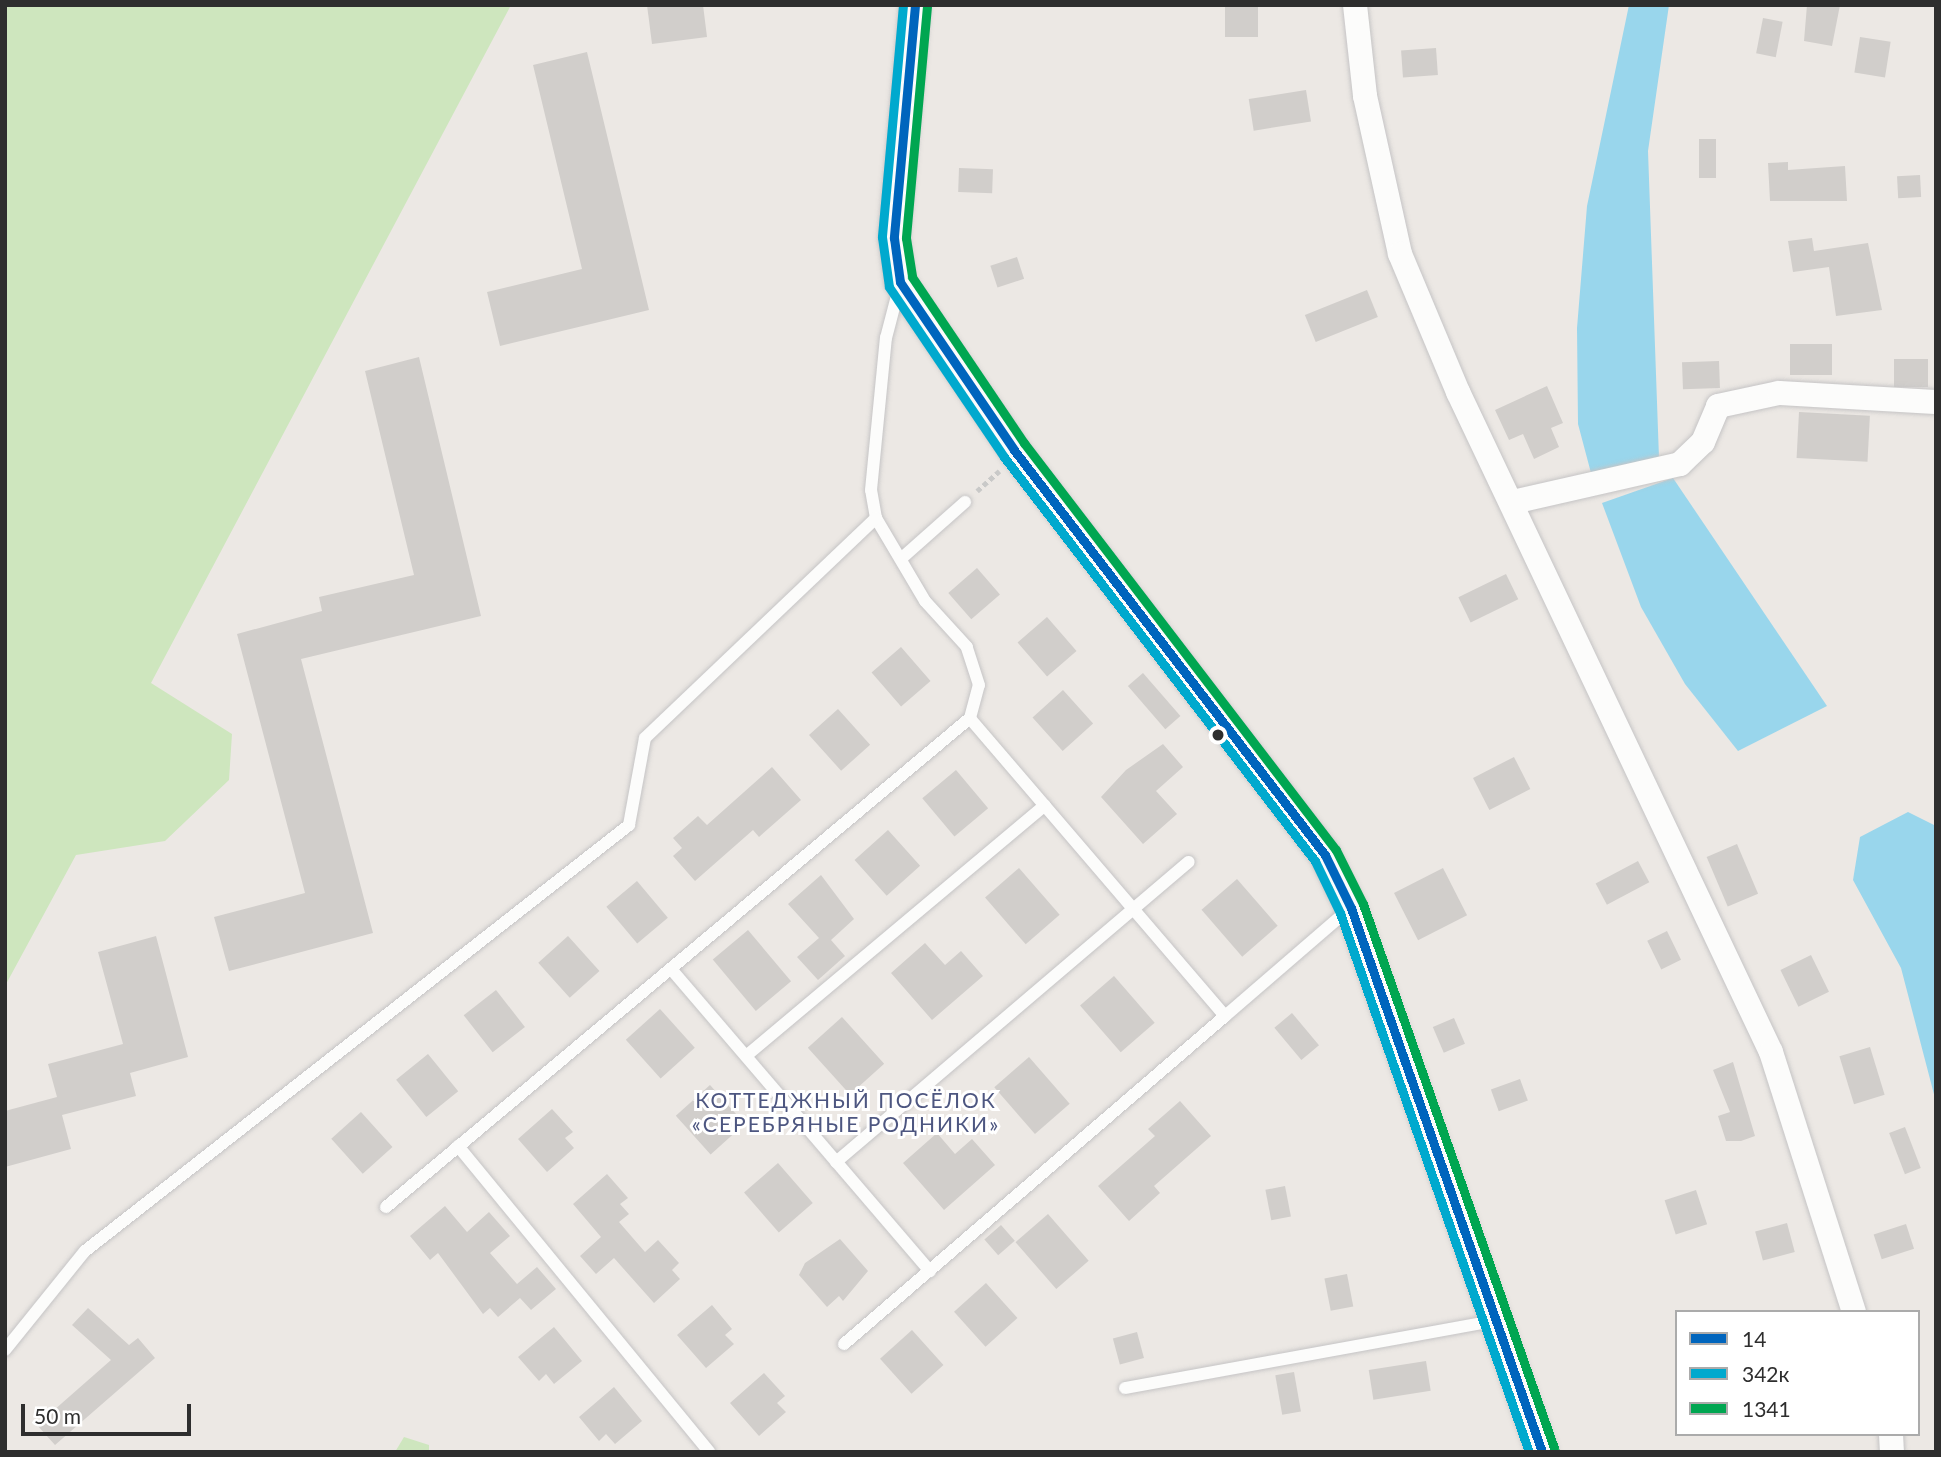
<!DOCTYPE html>
<meta charset="utf-8">
<style>
body{margin:0}
#map{position:relative;width:1941px;height:1457px;overflow:hidden;background:#ece8e4;font-family:Lato,sans-serif}
div>[style]{position:absolute}
[style*='--x']{left:calc(var(--x)*1px);top:calc(var(--y)*1px);width:calc(var(--w)*1px);rotate:calc(var(--a)*1deg)}
.green>*{inset:0;background:#cee6be}
.water>*{inset:0;background:#99d6ec}
.building>*{inset:0;background:#d1cecb;transform-origin:0 0}
.path>*{height:4.5px;margin-top:-2.25px;transform-origin:0;background:repeating-linear-gradient(90deg,#c9c9c8 0 5px,transparent 0 8.5px)}
.roads{filter:drop-shadow(0 0 2px #c5c4c5) drop-shadow(0 0 2px #c5c4c5)}
.service>*{height:12px;margin:-6px;padding:0 6px;transform-origin:6px;border-radius:6px;background:#fcfcfb}
.minor>*{height:24px;margin:-12px;padding:0 12px;transform-origin:12px;border-radius:12px;background:#fcfcfb}
.tertiary>*{height:30px;margin:-15px;padding:0 15px;transform-origin:15px;border-radius:15px;background:#fcfcfb}
.bus-1>*{height:9px;margin:-4.5px;padding:0 4.5px;transform-origin:4.5px;border-radius:4.5px;background:#0065bd}
.bus-2>*{height:9px;margin:-4.5px;padding:0 4.5px;transform-origin:4.5px;border-radius:4.5px;background:#00a9ce}
.bus-3>*{height:9px;margin:-4.5px;padding:0 4.5px;transform-origin:4.5px;border-radius:4.5px;background:#00a651}
.dots>*{width:19px;height:19px;translate:-50% -50%;box-sizing:border-box;border:4px solid #fff;border-radius:50%}
span{translate:-50% -50%;white-space:nowrap;text-align:center;line-height:1.15;-webkit-text-stroke:6px #fff;paint-order:stroke}
.neighbourhood-label{font-size:21px;color:#4d5680;letter-spacing:2px}
.frame{position:absolute;inset:0;border:7px solid #2e2e2e;pointer-events:none}
.legend{position:absolute;left:1675px;top:1310px;width:245px;height:126px;box-sizing:border-box;background:#fff;border:2px solid #ababab;margin:0;padding:9px 12px;list-style:none;font-size:21px;color:#2e2e2e}
.legend li{display:flex;align-items:center;gap:14px;height:35px}
.legend b{width:35px;border:2px solid #ababab}
.scale{position:absolute;left:21px;top:1404px;width:170px;height:32px;box-sizing:border-box;border:4px solid #2e2e2e;border-top:0;padding-left:9px;font-size:21px;line-height:24px;white-space:nowrap;color:#2e2e2e;-webkit-text-stroke:5px #fff;paint-order:stroke}
</style>
<div id="map">
<div class="green">
<div style="clip-path:polygon(5px 5px,511px 5px,151px 683px,232px 734px,229px 780px,165px 841px,76px 855px,5px 986px)"></div>
<div style="clip-path:polygon(404px 1437px,429px 1445px,429px 1452px,395px 1452px)"></div>
</div>
<div class="water">
<div style="clip-path:polygon(1629px 5px,1669px 5px,1648px 151px,1659px 458px,1591px 473px,1578px 424px,1577px 328px,1587px 206px)"></div>
<div style="clip-path:polygon(1673px 478px,1827px 706px,1738px 751px,1685px 684px,1641px 607px,1602px 503px)"></div>
<div style="clip-path:polygon(1908px 812px,1936px 826px,1936px 1102px,1901px 968px,1853px 880px,1860px 837px)"></div>
</div>
<div class="building">
<div style="clip-path:polygon(647px 5px,703px 5px,707px 37px,652px 44px)"></div>
<div style="left:1225px;top:5px;width:33px;height:32px"></div>
<div style="clip-path:polygon(1807px 5px,1840px 5px,1832px 46px,1804px 41px)"></div>
<div style="left:1763px;top:18px;width:20px;height:36px;rotate:11deg"></div>
<div style="left:1860px;top:37px;width:31px;height:36px;rotate:9deg"></div>
<div style="left:1436px;top:48px;width:27px;height:35px;rotate:86deg"></div>
<div style="clip-path:polygon(587px 52px,649px 310px,500px 346px,487px 292px,582px 269px,533px 65px)"></div>
<div style="left:1306px;top:90px;width:32px;height:58px;rotate:81deg"></div>
<div style="left:1699px;top:139px;width:17px;height:39px"></div>
<div style="clip-path:polygon(1788px 162px,1788px 170px,1845px 166px,1847px 201px,1770px 201px,1768px 163px)"></div>
<div style="left:959px;top:168px;width:34px;height:24px;rotate:2deg"></div>
<div style="left:1920px;top:175px;width:22px;height:23px;rotate:87deg"></div>
<div style="clip-path:polygon(1812px 238px,1814px 251px,1868px 243px,1882px 310px,1836px 316px,1829px 267px,1793px 272px,1788px 241px)"></div>
<div style="left:1017px;top:257px;width:23px;height:28px;rotate:72deg"></div>
<div style="left:1367px;top:290px;width:29px;height:67px;rotate:68deg"></div>
<div style="left:1832px;top:344px;width:31px;height:42px;rotate:90deg"></div>
<div style="clip-path:polygon(419px 357px,481px 616px,301px 659px,373px 933px,229px 971px,214px 917px,305px 893px,237px 634px,322px 611px,319px 597px,414px 575px,365px 371px)"></div>
<div style="left:1928px;top:359px;width:28px;height:34px;rotate:90deg"></div>
<div style="left:1719px;top:361px;width:27px;height:37px;rotate:88deg"></div>
<div style="clip-path:polygon(1547px 386px,1563px 423px,1551px 428px,1559px 447px,1534px 459px,1523px 434px,1509px 440px,1495px 410px)"></div>
<div style="left:1799px;top:412px;width:71px;height:46px;rotate:3deg"></div>
<div style="left:977px;top:568px;width:35px;height:38px;rotate:49deg"></div>
<div style="left:1506px;top:574px;width:28px;height:53px;rotate:64deg"></div>
<div style="left:1047px;top:617px;width:45px;height:39px;rotate:49deg"></div>
<div style="left:901px;top:647px;width:45px;height:39px;rotate:49deg"></div>
<div style="left:1143px;top:673px;width:57px;height:20px;rotate:49deg"></div>
<div style="left:1063px;top:690px;width:45px;height:41px;rotate:48deg"></div>
<div style="left:838px;top:709px;width:48px;height:39px;rotate:48deg"></div>
<div style="clip-path:polygon(1163px 744px,1183px 767px,1156px 791px,1177px 814px,1143px 844px,1101px 797px,1126px 770px)"></div>
<div style="left:1514px;top:757px;width:36px;height:46px;rotate:63deg"></div>
<div style="clip-path:polygon(772px 767px,801px 800px,759px 837px,753px 830px,695px 881px,673px 856px,682px 848px,673px 838px,698px 816px,707px 825px)"></div>
<div style="left:956px;top:770px;width:50px;height:44px;rotate:50deg"></div>
<div style="left:888px;top:830px;width:48px;height:45px;rotate:48deg"></div>
<div style="left:1737px;top:844px;width:54px;height:33px;rotate:67deg"></div>
<div style="left:1638px;top:861px;width:24px;height:48px;rotate:62deg"></div>
<div style="left:1019px;top:868px;width:62px;height:45px;rotate:49deg"></div>
<div style="left:1443px;top:868px;width:53px;height:55px;rotate:63deg"></div>
<div style="clip-path:polygon(821px 875px,854px 919px,831px 940px,845px 956px,818px 980px,797px 957px,819px 938px,788px 904px)"></div>
<div style="left:1237px;top:879px;width:62px;height:47px;rotate:49deg"></div>
<div style="left:637px;top:881px;width:48px;height:40px;rotate:50deg"></div>
<div style="left:748px;top:930px;width:67px;height:46px;rotate:50deg"></div>
<div style="left:1667px;top:931px;width:32px;height:22px;rotate:64deg"></div>
<div style="clip-path:polygon(156px 936px,188px 1057px,130px 1073px,136px 1096px,62px 1115px,71px 1149px,5px 1167px,5px 1111px,57px 1097px,48px 1064px,123px 1044px,98px 952px)"></div>
<div style="left:568px;top:936px;width:47px;height:40px;rotate:48deg"></div>
<div style="clip-path:polygon(925px 943px,945px 965px,961px 951px,983px 976px,932px 1020px,891px 973px)"></div>
<div style="left:1811px;top:955px;width:41px;height:34px;rotate:64deg"></div>
<div style="left:1114px;top:976px;width:62px;height:45px;rotate:49deg"></div>
<div style="left:496px;top:990px;width:47px;height:41px;rotate:52deg"></div>
<div style="left:660px;top:1009px;width:52px;height:46px;rotate:48deg"></div>
<div style="left:1292px;top:1013px;width:42px;height:23px;rotate:50deg"></div>
<div style="left:842px;top:1017px;width:63px;height:46px;rotate:48deg"></div>
<div style="left:1454px;top:1018px;width:28px;height:23px;rotate:67deg"></div>
<div style="left:1870px;top:1047px;width:50px;height:32px;rotate:73deg"></div>
<div style="left:428px;top:1054px;width:48px;height:41px;rotate:51deg"></div>
<div style="left:1029px;top:1057px;width:62px;height:46px;rotate:49deg"></div>
<div style="clip-path:polygon(1733px 1062px,1755px 1136px,1741px 1141px,1726px 1141px,1718px 1116px,1730px 1112px,1713px 1070px)"></div>
<div style="left:1520px;top:1079px;width:23px;height:31px;rotate:70deg"></div>
<div style="left:710px;top:1085px;width:52px;height:46px;rotate:48deg"></div>
<div style="clip-path:polygon(1180px 1101px,1211px 1136px,1154px 1186px,1160px 1193px,1129px 1221px,1098px 1186px,1155px 1136px,1148px 1129px)"></div>
<div style="clip-path:polygon(552px 1109px,573px 1132px,565px 1138px,574px 1148px,547px 1172px,518px 1139px)"></div>
<div style="left:361px;top:1112px;width:47px;height:40px;rotate:48deg"></div>
<div style="left:1905px;top:1127px;width:44px;height:17px;rotate:69deg"></div>
<div style="clip-path:polygon(937px 1133px,955px 1154px,972px 1139px,995px 1165px,944px 1210px,903px 1163px)"></div>
<div style="left:778px;top:1163px;width:53px;height:45px;rotate:49deg"></div>
<div style="clip-path:polygon(607px 1174px,628px 1198px,620px 1204px,629px 1214px,619px 1222px,645px 1252px,658px 1240px,679px 1263px,672px 1270px,680px 1279px,654px 1303px,614px 1258px,596px 1274px,580px 1256px,601px 1237px,573px 1204px)"></div>
<div style="left:1285px;top:1186px;width:31px;height:20px;rotate:79deg"></div>
<div style="left:1696px;top:1190px;width:36px;height:33px;rotate:72deg"></div>
<div style="clip-path:polygon(445px 1206px,467px 1232px,489px 1212px,510px 1236px,490px 1253px,517px 1284px,537px 1267px,556px 1289px,531px 1310px,520px 1298px,498px 1317px,490px 1308px,483px 1314px,438px 1253px,430px 1260px,410px 1236px)"></div>
<div style="left:1048px;top:1214px;width:62px;height:43px;rotate:49deg"></div>
<div style="left:1787px;top:1223px;width:30px;height:33px;rotate:75deg"></div>
<div style="left:1906px;top:1224px;width:26px;height:34px;rotate:72deg"></div>
<div style="left:1001px;top:1225px;width:21px;height:22px;rotate:49deg"></div>
<div style="clip-path:polygon(840px 1239px,868px 1271px,843px 1301px,839px 1296px,827px 1307px,799px 1275px,805px 1263px)"></div>
<div style="left:1347px;top:1274px;width:33px;height:23px;rotate:79deg"></div>
<div style="left:986px;top:1283px;width:47px;height:43px;rotate:48deg"></div>
<div style="clip-path:polygon(712px 1305px,732px 1329px,725px 1335px,734px 1344px,706px 1368px,677px 1335px)"></div>
<div style="clip-path:polygon(88px 1308px,129px 1345px,138px 1338px,155px 1358px,55px 1445px,37px 1425px,111px 1360px,72px 1325px)"></div>
<div style="clip-path:polygon(554px 1327px,582px 1361px,554px 1384px,546px 1374px,539px 1381px,518px 1357px)"></div>
<div style="left:912px;top:1330px;width:47px;height:43px;rotate:48deg"></div>
<div style="left:1137px;top:1332px;width:27px;height:25px;rotate:75deg"></div>
<div style="left:1426px;top:1361px;width:30px;height:58px;rotate:81deg"></div>
<div style="left:1294px;top:1372px;width:40px;height:19px;rotate:80deg"></div>
<div style="clip-path:polygon(764px 1373px,785px 1396px,777px 1403px,786px 1412px,759px 1436px,730px 1403px)"></div>
<div style="clip-path:polygon(614px 1387px,642px 1421px,615px 1444px,606px 1434px,599px 1441px,579px 1417px)"></div>
</div>
<div class="path">
<div style="--x:977;--y:491;--w:30;--a:-42"></div>
</div>
<div class="roads">
<div class="service">
<div style="--x:903;--y:557;--w:83;--a:-41.6"></div>
<div style="--x:671;--y:969;--w:398;--a:49.4"></div>
<div style="--x:1225;--y:1016;--w:164;--a:-40.8"></div>
<div style="--x:746;--y:1056;--w:390;--a:-40"></div>
<div style="--x:458;--y:1146;--w:396;--a:50.6"></div>
<div style="--x:836;--y:1162;--w:463;--a:-40.4"></div>
<div style="--x:386;--y:1207;--w:762;--a:-39.94"></div>
<div style="--x:844;--y:1344;--w:503;--a:-40.72"></div>
<div style="--x:1225;--y:1016;--w:392;--a:-130.6"></div>
<div style="--x:970;--y:718;--w:34;--a:-75"></div>
<div style="--x:979;--y:685;--w:40;--a:-108"></div>
<div style="--x:967;--y:647;--w:62;--a:-132.4"></div>
<div style="--x:925;--y:601;--w:96;--a:-120.6"></div>
<div style="--x:876;--y:518;--w:28;--a:-100"></div>
<div style="--x:871;--y:490;--w:153;--a:-84.4"></div>
<div style="--x:886;--y:338;--w:52;--a:-75.4"></div>
<div style="--x:5;--y:1350;--w:127;--a:-51.1"></div>
<div style="--x:85;--y:1251;--w:691;--a:-38.06"></div>
<div style="--x:629;--y:825;--w:88;--a:-79.6"></div>
<div style="--x:645;--y:738;--w:319;--a:-43.6"></div>
<div style="--x:1125;--y:1388;--w:376;--a:-10.3"></div>
</div>
<div class="minor">
<div style="--x:1355;--y:5;--w:92;--a:83.7"></div>
<div style="--x:1365;--y:96;--w:162;--a:77.5"></div>
<div style="--x:1400;--y:254;--w:150;--a:67.2"></div>
<div style="--x:1458;--y:392;--w:730;--a:64.63"></div>
<div style="--x:1771;--y:1052;--w:273;--a:72.3"></div>
<div style="--x:1513;--y:502;--w:171;--a:-12.8"></div>
<div style="--x:1680;--y:464;--w:32;--a:-44"></div>
<div style="--x:1703;--y:442;--w:39;--a:-67"></div>
<div style="--x:1718;--y:406;--w:62;--a:-12"></div>
<div style="--x:1779;--y:393;--w:157;--a:3.3"></div>
<div style="--x:1891;--y:1434;--w:18;--a:87"></div>
</div>
<div class="tertiary">
<div style="--x:915;--y:5;--w:234;--a:95.2"></div>
<div style="--x:894;--y:238;--w:44;--a:82.2"></div>
<div style="--x:900;--y:282;--w:203;--a:55.8"></div>
<div style="--x:1014;--y:450;--w:511;--a:52.48"></div>
<div style="--x:1325;--y:855;--w:59;--a:63.9"></div>
<div style="--x:1351;--y:908;--w:577;--a:70.65"></div>
</div>
</div>
<div class="bus-1">
<div style="--x:915;--y:5;--w:234;--a:95.2"></div>
<div style="--x:894;--y:238;--w:44;--a:82.2"></div>
<div style="--x:900;--y:282;--w:203;--a:55.8"></div>
<div style="--x:1014;--y:450;--w:511;--a:52.48"></div>
<div style="--x:1325;--y:855;--w:59;--a:63.9"></div>
<div style="--x:1351;--y:908;--w:577;--a:70.65"></div>
</div>
<div class="bus-2">
<div style="--x:903;--y:5;--w:233;--a:95.2"></div>
<div style="--x:882;--y:237;--w:50;--a:82"></div>
<div style="--x:889;--y:287;--w:205;--a:55.9"></div>
<div style="--x:1004;--y:457;--w:510;--a:52.41"></div>
<div style="--x:1315;--y:861;--w:58;--a:64.3"></div>
<div style="--x:1340;--y:913;--w:571;--a:70.68"></div>
</div>
<div class="bus-3">
<div style="--x:927;--y:6;--w:233;--a:95.2"></div>
<div style="--x:906;--y:238;--w:39;--a:81"></div>
<div style="--x:912;--y:277;--w:200;--a:56"></div>
<div style="--x:1024;--y:443;--w:513;--a:52.53"></div>
<div style="--x:1336;--y:850;--w:60;--a:63.4"></div>
<div style="--x:1363;--y:904;--w:577;--a:70.65"></div>
</div>
<div class="dots">
<div style="left:1218px;top:735px;background:#2e2e2e"></div>
</div>
<div class="neighbourhood-label">
<span style="left:846px;top:1112px">КОТТЕДЖНЫЙ ПОСЁЛОК<br>«СЕРЕБРЯНЫЕ РОДНИКИ»</span>
</div>
<div class="frame"></div>
<ul class="legend">
<li><b style="height:9px;background:#0065bd"></b>14</li>
<li><b style="height:9px;background:#00a9ce"></b>342к</li>
<li><b style="height:9px;background:#00a651"></b>1341</li>
</ul>
<div class="scale">50 m</div>
</div>
